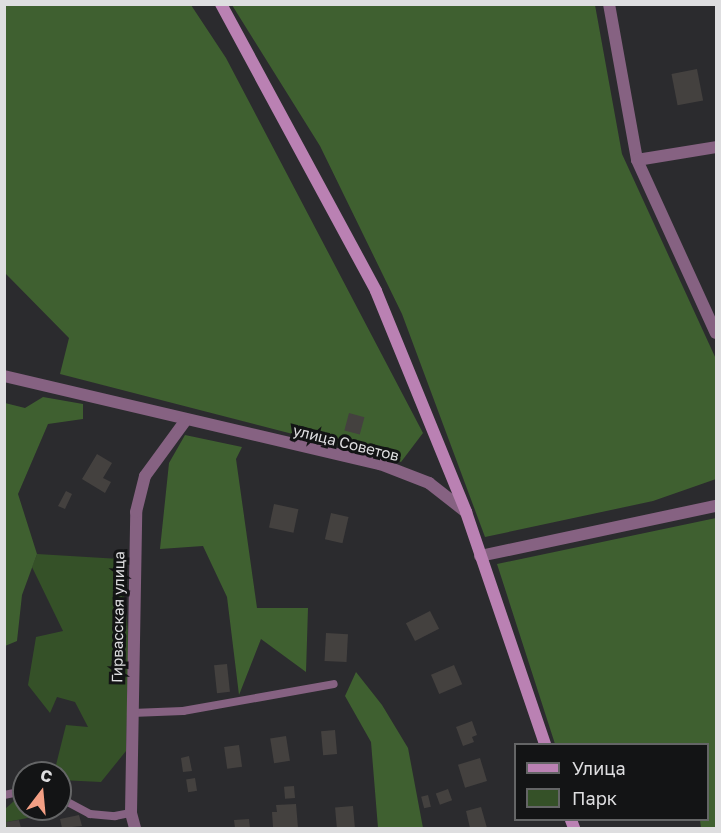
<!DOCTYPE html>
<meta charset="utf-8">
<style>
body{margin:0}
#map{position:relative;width:721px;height:833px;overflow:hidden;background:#2b2b2e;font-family:"Golos Text",sans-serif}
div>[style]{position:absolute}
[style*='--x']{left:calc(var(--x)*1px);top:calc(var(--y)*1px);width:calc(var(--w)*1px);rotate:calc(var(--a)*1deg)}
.green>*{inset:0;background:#355128}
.forest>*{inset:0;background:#3f6030}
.building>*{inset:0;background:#44413f;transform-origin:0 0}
.service>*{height:8px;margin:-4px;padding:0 4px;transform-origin:4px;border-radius:4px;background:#866282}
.minor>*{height:12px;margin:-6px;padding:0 6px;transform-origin:6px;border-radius:6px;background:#866282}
.secondary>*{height:12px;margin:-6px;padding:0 6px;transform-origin:6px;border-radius:6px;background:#ba81b3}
span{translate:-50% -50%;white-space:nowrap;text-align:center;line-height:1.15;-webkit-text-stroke:6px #131415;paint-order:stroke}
.street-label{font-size:15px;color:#dedee0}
.frame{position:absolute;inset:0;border:6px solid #dedee0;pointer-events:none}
.legend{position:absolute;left:514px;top:743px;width:195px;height:78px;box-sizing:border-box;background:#131415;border:2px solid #646566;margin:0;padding:8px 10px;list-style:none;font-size:18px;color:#dedee0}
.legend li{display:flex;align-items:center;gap:12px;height:30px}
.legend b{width:30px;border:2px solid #646566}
.north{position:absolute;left:12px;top:761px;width:60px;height:60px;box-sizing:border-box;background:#131415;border:2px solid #646566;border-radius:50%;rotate:16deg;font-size:16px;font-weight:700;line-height:24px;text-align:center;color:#dedee0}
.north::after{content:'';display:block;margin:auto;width:21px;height:27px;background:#f39f84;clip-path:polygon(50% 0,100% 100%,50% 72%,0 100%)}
</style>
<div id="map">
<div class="green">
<div style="clip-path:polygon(37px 554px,120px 559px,129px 639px,126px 751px,101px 782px,60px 780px,60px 773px,54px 773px,66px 725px,88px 727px,75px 702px,57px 697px,50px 713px,28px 685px,36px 637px,63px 631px,32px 567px)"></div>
<div style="clip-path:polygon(14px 801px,24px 801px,24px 809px,60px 808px,63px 811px,7px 822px,7px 828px,5px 828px,5px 809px)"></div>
</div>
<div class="forest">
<div style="clip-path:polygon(4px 5px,191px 5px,226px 58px,423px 433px,401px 462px,60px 374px,69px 338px,5px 273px)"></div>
<div style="clip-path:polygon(232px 5px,595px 5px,622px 154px,716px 359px,716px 479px,653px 501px,485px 537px,402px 314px,320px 146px)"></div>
<div style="clip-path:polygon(43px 397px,83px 404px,83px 419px,48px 424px,18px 494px,37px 554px,22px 595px,17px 641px,5px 646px,5px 403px,25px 408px)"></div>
<div style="clip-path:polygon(185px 435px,242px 447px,236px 459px,257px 608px,308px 608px,306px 672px,261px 639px,239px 695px,227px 597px,203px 546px,160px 549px,169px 463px)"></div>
<div style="clip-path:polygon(716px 518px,716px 828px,701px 828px,700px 820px,708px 820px,708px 744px,555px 744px,497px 564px)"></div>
<div style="clip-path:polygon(356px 672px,382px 705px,408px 748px,423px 828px,378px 828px,371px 742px,345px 696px)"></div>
</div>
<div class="building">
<div style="left:697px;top:69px;width:32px;height:26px;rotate:79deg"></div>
<div style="left:349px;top:413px;width:16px;height:18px;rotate:15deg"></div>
<div style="clip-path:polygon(97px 454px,112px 463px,103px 478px,111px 482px,105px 493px,82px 479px)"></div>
<div style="clip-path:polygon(66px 491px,72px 494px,65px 509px,58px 506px)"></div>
<div style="left:274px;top:504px;width:25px;height:24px;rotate:12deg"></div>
<div style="left:331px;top:513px;width:18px;height:27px;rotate:13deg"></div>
<div style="left:430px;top:611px;width:20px;height:27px;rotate:63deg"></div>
<div style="left:326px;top:633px;width:22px;height:28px;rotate:3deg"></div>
<div style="left:227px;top:664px;width:28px;height:13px;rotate:84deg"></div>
<div style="left:454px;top:665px;width:21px;height:25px;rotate:67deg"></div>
<div style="clip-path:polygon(472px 721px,477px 735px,472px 737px,474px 742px,463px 746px,456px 727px)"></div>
<div style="left:335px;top:730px;width:24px;height:14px;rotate:85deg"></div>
<div style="left:286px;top:736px;width:25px;height:16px;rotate:81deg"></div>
<div style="left:239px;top:745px;width:22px;height:15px;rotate:82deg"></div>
<div style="clip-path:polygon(189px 756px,192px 771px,183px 772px,181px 758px)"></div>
<div style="left:480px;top:758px;width:24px;height:23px;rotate:73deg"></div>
<div style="left:195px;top:778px;width:13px;height:9px;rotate:81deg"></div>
<div style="left:294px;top:786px;width:12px;height:10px;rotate:85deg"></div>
<div style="left:448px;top:789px;width:12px;height:13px;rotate:70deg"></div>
<div style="left:428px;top:795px;width:12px;height:7px;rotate:76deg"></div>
<div style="clip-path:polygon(296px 804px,298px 828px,273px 827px,272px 812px,277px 812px,276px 805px)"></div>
<div style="left:353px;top:806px;width:22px;height:18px;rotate:85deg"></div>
<div style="clip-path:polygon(481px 807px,487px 828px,470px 828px,466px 811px)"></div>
<div style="clip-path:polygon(79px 815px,82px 826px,62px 828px,60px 819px)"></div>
<div style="clip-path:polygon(249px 819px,250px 828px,235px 828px,234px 820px)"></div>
<div style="clip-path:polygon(19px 820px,21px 828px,7px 828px,6px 822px)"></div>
</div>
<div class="service">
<div style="--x:132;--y:713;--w:51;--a:-2.2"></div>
<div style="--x:183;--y:711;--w:153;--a:-10.1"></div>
<div style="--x:4;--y:795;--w:20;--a:-11"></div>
<div style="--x:60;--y:798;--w:34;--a:28"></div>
<div style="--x:90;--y:814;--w:25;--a:5"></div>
<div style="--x:115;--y:816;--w:16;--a:-11"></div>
</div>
<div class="minor">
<div style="--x:609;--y:4;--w:158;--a:79.8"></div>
<div style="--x:637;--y:160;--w:190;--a:65.5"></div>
<div style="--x:637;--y:160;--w:80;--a:-9.3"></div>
<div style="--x:4;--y:376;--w:386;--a:13.2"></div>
<div style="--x:380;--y:464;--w:53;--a:21.2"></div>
<div style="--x:429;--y:483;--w:47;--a:38.1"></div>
<div style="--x:480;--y:556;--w:241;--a:-12"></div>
<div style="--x:135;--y:828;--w:16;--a:-105"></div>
<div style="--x:131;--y:813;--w:301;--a:-89"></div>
<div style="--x:136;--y:512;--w:37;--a:-76"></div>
<div style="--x:145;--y:476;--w:69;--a:-53.8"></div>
</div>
<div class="secondary">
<div style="--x:221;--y:4;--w:326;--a:61.6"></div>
<div style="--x:376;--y:291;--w:239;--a:67.8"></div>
<div style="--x:466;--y:512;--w:245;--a:71.2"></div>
<div style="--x:571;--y:820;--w:9;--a:69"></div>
</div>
<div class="street-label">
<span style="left:346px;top:443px;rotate:14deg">улица Советов</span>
<span style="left:118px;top:617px;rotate:-89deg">Гирвасская улица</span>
</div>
<div class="frame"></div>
<ul class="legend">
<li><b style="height:8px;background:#ba81b3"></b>Улица</li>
<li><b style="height:16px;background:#355128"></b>Парк</li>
</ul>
<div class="north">С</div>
</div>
